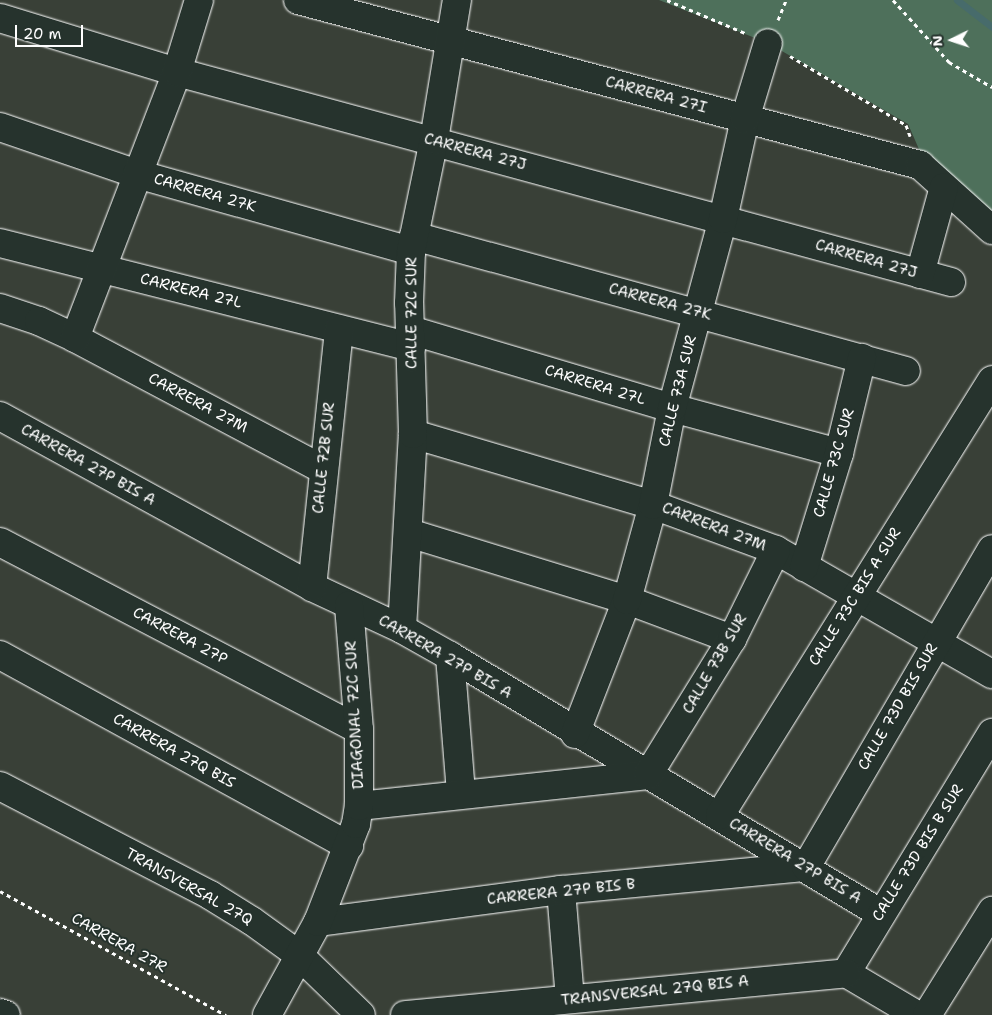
<!DOCTYPE html>
<style>
body{margin:0}
#map{position:relative;width:992px;height:1015px;overflow:hidden;background:#394037;font-family:"Shantell Sans",sans-serif}
div>[style]{position:absolute}
[style*='--x']{left:calc(var(--x)*1px);top:calc(var(--y)*1px);width:calc(var(--w)*1px);rotate:calc(var(--a)*1deg)}
.green>*{inset:0;background:#4e705b}
.stream>*{height:7px;margin:-3.5px;padding:0 3.5px;transform-origin:3.5px;border-radius:3.5px;background:#476b6b}
.path>*{height:3px;margin-top:-1.5px;transform-origin:0;background:repeating-linear-gradient(90deg,#fff 0 4px,transparent 0 8px)}
.roads{filter:drop-shadow(0 0 1px #fff) drop-shadow(0 0 1px #fff)}
.minor>*{height:28px;margin:-14px;padding:0 14px;transform-origin:14px;border-radius:14px;background:#26332d}
span{translate:-50% -50%;white-space:nowrap;text-align:center;line-height:1.15;-webkit-text-stroke:4px #26332d;paint-order:stroke}
.street-label{font-size:15px;color:#fff}
.north{position:absolute;left:927px;top:15px;width:50px;height:50px;-webkit-text-stroke:4px #26332d;paint-order:stroke;rotate:266deg;font-size:14px;font-weight:700;line-height:20px;text-align:center;color:#fff}
.north::after{content:'';display:block;margin:auto;width:18px;height:22px;background:#fff;clip-path:polygon(50% 0,100% 100%,50% 72%,0 100%)}
.scale{position:absolute;left:15px;top:25px;width:68px;height:22px;box-sizing:border-box;border:2px solid #fff;border-top:0;padding-left:6px;font-size:15px;line-height:18px;white-space:nowrap;color:#fff;-webkit-text-stroke:4px #26332d;paint-order:stroke}
</style>
<div id="map">
<div class="green">
<div style="clip-path:polygon(659px 0,992px 0,992px 223px,925px 163px,908px 124px,768px 43px)"></div>
</div>
<div class="stream">
<div style="--x:957;--y:0;--w:44;--a:37.6"></div>
</div>
<div class="path">
<div style="--x:667;--y:0;--w:87;--a:23"></div>
<div style="--x:893;--y:0;--w:84;--a:47.9"></div>
<div style="--x:949;--y:62;--w:50;--a:30.2"></div>
<div style="--x:778;--y:20;--w:22;--a:-68"></div>
<div style="--x:790;--y:56;--w:135;--a:30.7"></div>
<div style="--x:906;--y:125;--w:12;--a:70"></div>
<div style="--x:0;--y:891;--w:258;--a:28.8"></div>
</div>
<div class="roads">
<div class="minor">
<div style="--x:298;--y:0;--w:644;--a:14.86"></div>
<div style="--x:920;--y:165;--w:97;--a:42.1"></div>
<div style="--x:0;--y:18;--w:185;--a:17"></div>
<div style="--x:177;--y:72;--w:802;--a:15.18"></div>
<div style="--x:0;--y:127;--w:145;--a:18.9"></div>
<div style="--x:137;--y:174;--w:285;--a:15.7"></div>
<div style="--x:414;--y:236;--w:510;--a:15.34"></div>
<div style="--x:0;--y:243;--w:424;--a:14.2"></div>
<div style="--x:920;--y:274;--w:90;--a:-74.6"></div>
<div style="--x:0;--y:308;--w:41;--a:18.4"></div>
<div style="--x:39;--y:321;--w:40;--a:25"></div>
<div style="--x:75;--y:338;--w:280;--a:27.9"></div>
<div style="--x:410;--y:330;--w:273;--a:16.6"></div>
<div style="--x:672;--y:408;--w:173;--a:15.1"></div>
<div style="--x:75;--y:338;--w:285;--a:-69"></div>
<div style="--x:177;--y:72;--w:75;--a:-73"></div>
<div style="--x:0;--y:416;--w:356;--a:28.7"></div>
<div style="--x:312;--y:587;--w:99;--a:25"></div>
<div style="--x:402;--y:629;--w:55;--a:29.4"></div>
<div style="--x:450;--y:656;--w:501;--a:30.87"></div>
<div style="--x:413;--y:434;--w:250;--a:16.5"></div>
<div style="--x:653;--y:505;--w:131;--a:20.1"></div>
<div style="--x:776;--y:550;--w:249;--a:29.9"></div>
<div style="--x:409;--y:533;--w:228;--a:17.1"></div>
<div style="--x:627;--y:600;--w:112;--a:20.4"></div>
<div style="--x:0;--y:542;--w:405;--a:27.6"></div>
<div style="--x:804;--y:567;--w:119;--a:-72.9"></div>
<div style="--x:839;--y:453;--w:98;--a:-76.4"></div>
<div style="--x:312;--y:587;--w:259;--a:-84"></div>
<div style="--x:402;--y:629;--w:195;--a:-86.8"></div>
<div style="--x:413;--y:434;--w:131;--a:-91.7"></div>
<div style="--x:409;--y:303;--w:52;--a:-87.8"></div>
<div style="--x:411;--y:251;--w:113;--a:-78.3"></div>
<div style="--x:434;--y:140;--w:142;--a:-80.7"></div>
<div style="--x:0;--y:655;--w:398;--a:28.7"></div>
<div style="--x:450;--y:656;--w:138;--a:85.4"></div>
<div style="--x:575;--y:734;--w:144;--a:-68.8"></div>
<div style="--x:627;--y:600;--w:98;--a:-74.7"></div>
<div style="--x:653;--y:505;--w:99;--a:-78.9"></div>
<div style="--x:672;--y:408;--w:196;--a:-74.9"></div>
<div style="--x:723;--y:219;--w:102;--a:-77.6"></div>
<div style="--x:745;--y:119;--w:79;--a:-73.2"></div>
<div style="--x:0;--y:786;--w:237;--a:27.4"></div>
<div style="--x:210;--y:895;--w:49;--a:31.8"></div>
<div style="--x:252;--y:921;--w:58;--a:35.9"></div>
<div style="--x:299;--y:955;--w:86;--a:44.1"></div>
<div style="--x:359;--y:806;--w:291;--a:-6.1"></div>
<div style="--x:648;--y:775;--w:160;--a:-58.3"></div>
<div style="--x:732;--y:639;--w:99;--a:-63.7"></div>
<div style="--x:720;--y:815;--w:513;--a:-57.98"></div>
<div style="--x:561;--y:890;--w:109;--a:85.3"></div>
<div style="--x:318;--y:922;--w:245;--a:-7.5"></div>
<div style="--x:561;--y:890;--w:246;--a:-5.4"></div>
<div style="--x:806;--y:867;--w:368;--a:-59.7"></div>
<div style="--x:846;--y:973;--w:281;--a:-58.7"></div>
<div style="--x:846;--y:973;--w:82;--a:30.6"></div>
<div style="--x:0;--y:1013;--w:6;--a:18"></div>
<div style="--x:267;--y:1015;--w:106;--a:-61.3"></div>
<div style="--x:318;--y:922;--w:105;--a:-68.8"></div>
<div style="--x:356;--y:824;--w:18;--a:-81"></div>
<div style="--x:359;--y:806;--w:76;--a:-90"></div>
<div style="--x:359;--y:730;--w:125;--a:-94.6"></div>
<div style="--x:405;--y:1015;--w:443;--a:-5.4"></div>
<div style="--x:927;--y:1015;--w:123;--a:-58"></div>
</div>
</div>
<div class="street-label">
<span style="left:656px;top:95px;rotate:15deg">CARRERA 27I</span>
<span style="left:475px;top:152px;rotate:15deg">CARRERA 27J</span>
<span style="left:205px;top:193px;rotate:16deg">CARRERA 27K</span>
<span style="left:866px;top:259px;rotate:16deg">CARRERA 27J</span>
<span style="left:191px;top:291px;rotate:14deg">CARRERA 27L</span>
<span style="left:660px;top:302px;rotate:15deg">CARRERA 27K</span>
<span style="left:412px;top:313px;rotate:-90deg">CALLE 72C SUR</span>
<span style="left:595px;top:385px;rotate:17deg">CARRERA 27L</span>
<span style="left:678px;top:391px;rotate:-76deg">CALLE 73A SUR</span>
<span style="left:198px;top:403px;rotate:28deg">CARRERA 27M</span>
<span style="left:324px;top:458px;rotate:-84deg">CALLE 72B SUR</span>
<span style="left:834px;top:463px;rotate:-74deg">CALLE 73C SUR</span>
<span style="left:88px;top:465px;rotate:29deg">CARRERA 27P BIS A</span>
<span style="left:714px;top:527px;rotate:21deg">CARRERA 27M</span>
<span style="left:855px;top:597px;rotate:-58deg">CALLE 73C BIS A SUR</span>
<span style="left:180px;top:636px;rotate:28deg">CARRERA 27P</span>
<span style="left:445px;top:657px;rotate:30deg">CARRERA 27P BIS A</span>
<span style="left:715px;top:664px;rotate:-60deg">CALLE 73B SUR</span>
<span style="left:898px;top:707px;rotate:-60deg">CALLE 73D BIS SUR</span>
<span style="left:355px;top:715px;rotate:-93deg">DIAGONAL 72C SUR</span>
<span style="left:174px;top:751px;rotate:29deg">CARRERA 27Q BIS</span>
<span style="left:918px;top:853px;rotate:-58deg">CALLE 73D BIS B SUR</span>
<span style="left:795px;top:861px;rotate:31deg">CARRERA 27P BIS A</span>
<span style="left:189px;top:887px;rotate:29deg">TRANSVERSAL 27Q</span>
<span style="left:561px;top:892px;rotate:-6deg">CARRERA 27P BIS B</span>
<span style="left:119px;top:943px;rotate:29deg">CARRERA 27R</span>
<span style="left:655px;top:991px;rotate:-6deg">TRANSVERSAL 27Q BIS A</span>
</div>
<div class="north">N</div>
<div class="scale">20 m</div>
</div>
